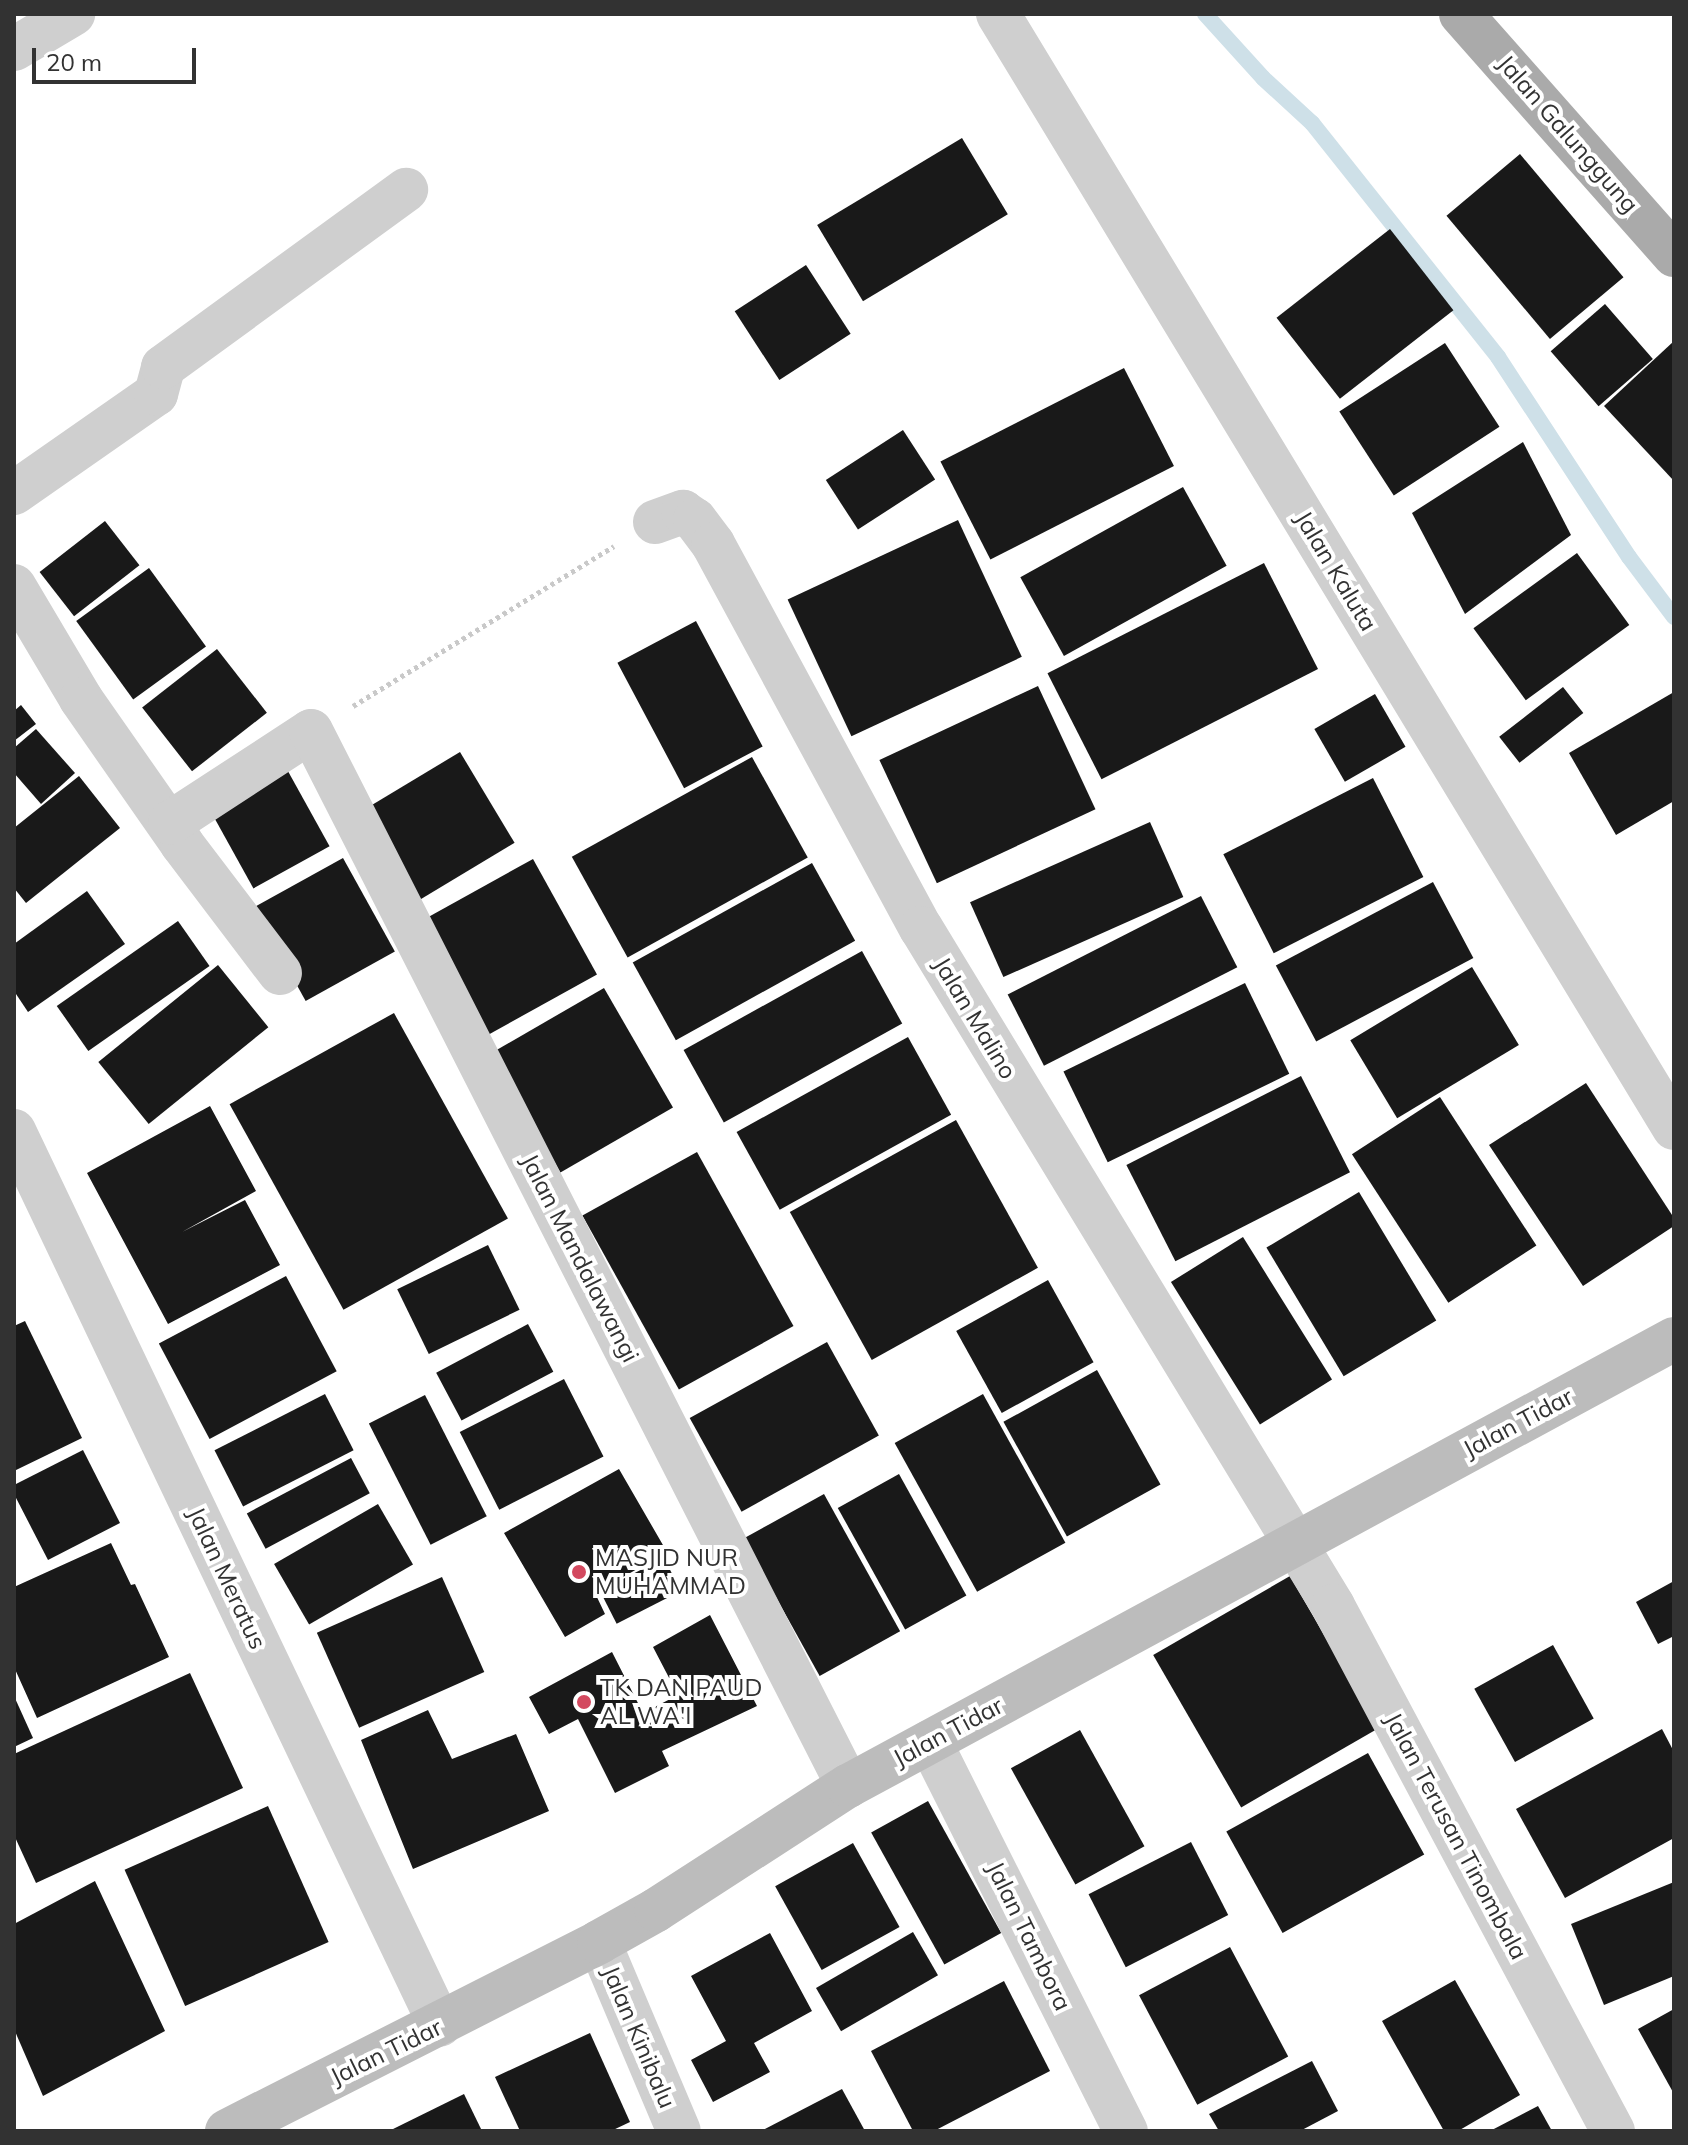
<!DOCTYPE html>
<style>
body{margin:0}
#map{position:relative;width:1688px;height:2145px;overflow:hidden;background:#fff;font-family:Mulish,sans-serif}
div>[style]{position:absolute}
[style*='--x']{left:calc(var(--x)*1px);top:calc(var(--y)*1px);width:calc(var(--w)*1px);rotate:calc(var(--a)*1deg)}
.stream>*{height:16px;margin:-8px;padding:0 8px;transform-origin:8px;border-radius:8px;background:#cee0e8}
.building>*{inset:0;background:#191919;transform-origin:0 0}
.path>*{height:5px;margin-top:-2.5px;transform-origin:0;background:repeating-linear-gradient(90deg,#c9c9c9 0 4px,transparent 0 8px)}
.minor>*{height:44px;margin:-22px;padding:0 22px;transform-origin:22px;border-radius:22px;background:#cfcfcf}
.secondary>*{height:44px;margin:-22px;padding:0 22px;transform-origin:22px;border-radius:22px;background:#bcbcbc}
.primary>*{height:44px;margin:-22px;padding:0 22px;transform-origin:22px;border-radius:22px;background:#aaa}
.dots>*{width:22px;height:22px;translate:-50% -50%;box-sizing:border-box;border:4px solid #fff;border-radius:50%}
span{translate:-50% -50%;white-space:nowrap;text-align:center;line-height:1.15;-webkit-text-stroke:8px #fff;paint-order:stroke}
.street-label{font-size:24px;color:#323232}
.poi-label{font-size:24px;color:#323232}
.left{translate:0 -50%;text-align:left}
.frame{position:absolute;inset:0;border:16px solid #323232;pointer-events:none}
.scale{position:absolute;left:32px;top:48px;width:164px;height:36px;box-sizing:border-box;border:4px solid #323232;border-top:0;padding-left:10px;font-size:24px;line-height:28px;white-space:nowrap;color:#323232;-webkit-text-stroke:6px #fff;paint-order:stroke}
</style>
<div id="map">
<div class="stream">
<div style="--x:1205;--y:14;--w:86;--a:47.8"></div>
<div style="--x:1263;--y:78;--w:67;--a:42.6"></div>
<div style="--x:1312;--y:123;--w:299;--a:51.5"></div>
<div style="--x:1498;--y:357;--w:239;--a:56.8"></div>
<div style="--x:1629;--y:557;--w:75;--a:53.1"></div>
</div>
<div class="building">
<div style="left:962px;top:138px;width:89px;height:169px;rotate:59deg"></div>
<div style="left:1520px;top:154px;width:161px;height:96px;rotate:50deg"></div>
<div style="left:1390px;top:229px;width:103px;height:144px;rotate:52deg"></div>
<div style="left:806px;top:265px;width:82px;height:85px;rotate:57deg"></div>
<div style="left:1605px;top:304px;width:73px;height:72px;rotate:49deg"></div>
<div style="clip-path:polygon(1674px 341px,1674px 481px,1604px 406px)"></div>
<div style="left:1445px;top:343px;width:100px;height:126px;rotate:57deg"></div>
<div style="left:1124px;top:368px;width:110px;height:206px;rotate:63deg"></div>
<div style="left:903px;top:430px;width:59px;height:92px;rotate:57deg"></div>
<div style="clip-path:polygon(1523px 442px,1571px 535px,1465px 614px,1412px 513px)"></div>
<div style="left:1183px;top:487px;width:90px;height:186px;rotate:61deg"></div>
<div style="left:958px;top:520px;width:151px;height:188px;rotate:65deg"></div>
<div style="left:105px;top:521px;width:56px;height:83px;rotate:52deg"></div>
<div style="left:1577px;top:553px;width:89px;height:128px;rotate:54deg"></div>
<div style="left:1264px;top:563px;width:119px;height:243px;rotate:63deg"></div>
<div style="left:149px;top:568px;width:97px;height:90px;rotate:54deg"></div>
<div style="left:696px;top:621px;width:142px;height:89px;rotate:62deg"></div>
<div style="left:217px;top:649px;width:81px;height:95px;rotate:52deg"></div>
<div style="left:1038px;top:686px;width:136px;height:175px;rotate:65deg"></div>
<div style="left:1563px;top:687px;width:33px;height:81px;rotate:52deg"></div>
<div style="clip-path:polygon(1674px 692px,1674px 801px,1616px 835px,1569px 753px)"></div>
<div style="left:1375px;top:694px;width:61px;height:70px;rotate:60deg"></div>
<div style="clip-path:polygon(21px 705px,36px 724px,14px 741px,14px 711px)"></div>
<div style="clip-path:polygon(36px 729px,75px 773px,41px 804px,14px 773px,14px 748px)"></div>
<div style="left:460px;top:752px;width:106px;height:112px;rotate:59deg"></div>
<div style="left:752px;top:757px;width:115px;height:206px;rotate:61deg"></div>
<div style="left:284px;top:764px;width:94px;height:87px;rotate:61deg"></div>
<div style="clip-path:polygon(79px 776px,120px 828px,26px 903px,14px 888px,14px 828px)"></div>
<div style="left:1373px;top:778px;width:111px;height:168px;rotate:63deg"></div>
<div style="left:1150px;top:822px;width:82px;height:197px;rotate:66deg"></div>
<div style="left:343px;top:858px;width:107px;height:102px;rotate:61deg"></div>
<div style="left:533px;top:859px;width:132px;height:132px;rotate:61deg"></div>
<div style="left:812px;top:863px;width:89px;height:205px;rotate:61deg"></div>
<div style="left:1433px;top:882px;width:86px;height:178px;rotate:62deg"></div>
<div style="clip-path:polygon(87px 891px,125px 944px,28px 1012px,14px 991px,14px 944px)"></div>
<div style="left:1201px;top:896px;width:80px;height:217px;rotate:63deg"></div>
<div style="left:178px;top:921px;width:55px;height:148px;rotate:55deg"></div>
<div style="left:862px;top:951px;width:83px;height:204px;rotate:61deg"></div>
<div style="left:218px;top:965px;width:80px;height:154px;rotate:51deg"></div>
<div style="left:1472px;top:967px;width:91px;height:142px;rotate:59deg"></div>
<div style="left:1245px;top:983px;width:101px;height:202px;rotate:64deg"></div>
<div style="left:604px;top:988px;width:138px;height:130px;rotate:60deg"></div>
<div style="left:394px;top:1013px;width:235px;height:188px;rotate:61deg"></div>
<div style="left:908px;top:1037px;width:89px;height:196px;rotate:61deg"></div>
<div style="left:1301px;top:1076px;width:108px;height:196px;rotate:63deg"></div>
<div style="clip-path:polygon(1586px 1083px,1674px 1218px,1674px 1226px,1583px 1286px,1489px 1145px)"></div>
<div style="left:1440px;top:1097px;width:177px;height:105px;rotate:57deg"></div>
<div style="clip-path:polygon(210px 1106px,256px 1191px,182px 1232px,245px 1200px,280px 1265px,168px 1324px,87px 1173px)"></div>
<div style="left:956px;top:1120px;width:169px;height:190px;rotate:61deg"></div>
<div style="left:697px;top:1152px;width:199px;height:131px;rotate:61deg"></div>
<div style="left:1359px;top:1192px;width:150px;height:108px;rotate:59deg"></div>
<div style="left:1243px;top:1237px;width:168px;height:85px;rotate:58deg"></div>
<div style="left:488px;top:1245px;width:72px;height:101px;rotate:64deg"></div>
<div style="left:286px;top:1276px;width:108px;height:144px;rotate:62deg"></div>
<div style="left:1048px;top:1280px;width:94px;height:105px;rotate:61deg"></div>
<div style="clip-path:polygon(25px 1321px,82px 1438px,14px 1471px,14px 1326px)"></div>
<div style="left:528px;top:1324px;width:54px;height:104px;rotate:62deg"></div>
<div style="left:827px;top:1342px;width:107px;height:157px;rotate:61deg"></div>
<div style="left:1097px;top:1370px;width:131px;height:107px;rotate:61deg"></div>
<div style="left:564px;top:1379px;width:87px;height:117px;rotate:63deg"></div>
<div style="left:325px;top:1394px;width:63px;height:124px;rotate:63deg"></div>
<div style="left:983px;top:1394px;width:170px;height:101px;rotate:61deg"></div>
<div style="left:425px;top:1395px;width:136px;height:63px;rotate:63deg"></div>
<div style="clip-path:polygon(83px 1450px,120px 1523px,48px 1560px,14px 1494px,14px 1485px)"></div>
<div style="left:351px;top:1458px;width:40px;height:118px;rotate:62deg"></div>
<div style="clip-path:polygon(619px 1469px,667px 1552px,595px 1593px,605px 1614px,565px 1637px,504px 1533px)"></div>
<div style="left:899px;top:1474px;width:139px;height:70px;rotate:61deg"></div>
<div style="left:824px;top:1494px;width:157px;height:92px;rotate:61deg"></div>
<div style="left:378px;top:1504px;width:70px;height:120px;rotate:60deg"></div>
<div style="clip-path:polygon(111px 1543px,131px 1585px,135px 1584px,169px 1657px,37px 1718px,14px 1667px,14px 1587px)"></div>
<div style="left:664px;top:1558px;width:37px;height:72px;rotate:63deg"></div>
<div style="left:1290px;top:1576px;width:176px;height:158px;rotate:60deg"></div>
<div style="left:442px;top:1577px;width:104px;height:137px;rotate:66deg"></div>
<div style="clip-path:polygon(1674px 1581px,1674px 1636px,1658px 1644px,1636px 1602px)"></div>
<div style="clip-path:polygon(710px 1615px,757px 1706px,662px 1751px,669px 1766px,615px 1793px,578px 1719px,549px 1734px,529px 1697px,612px 1652px,643px 1713px,678px 1695px,653px 1647px)"></div>
<div style="left:1553px;top:1645px;width:84px;height:90px;rotate:61deg"></div>
<div style="clip-path:polygon(190px 1673px,243px 1788px,36px 1883px,14px 1835px,14px 1754px)"></div>
<div style="clip-path:polygon(14px 1696px,33px 1738px,14px 1747px)"></div>
<div style="clip-path:polygon(428px 1710px,452px 1759px,516px 1734px,549px 1811px,413px 1869px,361px 1740px)"></div>
<div style="clip-path:polygon(1662px 1729px,1674px 1752px,1674px 1838px,1565px 1898px,1516px 1809px)"></div>
<div style="left:1080px;top:1730px;width:133px;height:79px;rotate:61deg"></div>
<div style="left:1368px;top:1753px;width:116px;height:162px;rotate:61deg"></div>
<div style="left:928px;top:1801px;width:151px;height:65px;rotate:61deg"></div>
<div style="left:268px;top:1806px;width:149px;height:157px;rotate:66deg"></div>
<div style="left:1191px;top:1842px;width:82px;height:115px;rotate:63deg"></div>
<div style="left:853px;top:1843px;width:96px;height:89px;rotate:61deg"></div>
<div style="clip-path:polygon(95px 1881px,165px 2031px,43px 2096px,14px 2029px,14px 1924px)"></div>
<div style="clip-path:polygon(1674px 1882px,1674px 1976px,1604px 2005px,1571px 1924px)"></div>
<div style="left:913px;top:1932px;width:50px;height:112px;rotate:60deg"></div>
<div style="clip-path:polygon(770px 1933px,812px 2011px,754px 2043px,770px 2072px,713px 2102px,691px 2060px,726px 2041px,691px 1976px)"></div>
<div style="left:1230px;top:1947px;width:124px;height:103px;rotate:62deg"></div>
<div style="clip-path:polygon(1455px 1980px,1520px 2095px,1458px 2131px,1444px 2131px,1382px 2021px)"></div>
<div style="clip-path:polygon(1004px 1981px,1050px 2071px,934px 2131px,913px 2131px,871px 2051px)"></div>
<div style="clip-path:polygon(1674px 2009px,1674px 2094px,1638px 2029px)"></div>
<div style="clip-path:polygon(590px 2033px,630px 2122px,611px 2131px,520px 2131px,495px 2077px)"></div>
<div style="clip-path:polygon(1312px 2061px,1338px 2111px,1300px 2131px,1219px 2131px,1209px 2114px)"></div>
<div style="clip-path:polygon(842px 2089px,865px 2131px,761px 2131px)"></div>
<div style="clip-path:polygon(464px 2094px,482px 2131px,389px 2131px)"></div>
<div style="clip-path:polygon(1538px 2106px,1552px 2131px,1490px 2131px)"></div>
</div>
<div class="path">
<div style="--x:353;--y:706;--w:306;--a:-31.5"></div>
</div>
<div class="minor">
<div style="--x:998;--y:14;--w:1303;--a:58.75"></div>
<div style="--x:14;--y:49;--w:69;--a:-30.7"></div>
<div style="--x:14;--y:493;--w:173;--a:-34.9"></div>
<div style="--x:156;--y:394;--w:28;--a:-75"></div>
<div style="--x:163;--y:367;--w:301;--a:-36.1"></div>
<div style="--x:655;--y:522;--w:30;--a:-20"></div>
<div style="--x:683;--y:512;--w:14;--a:34"></div>
<div style="--x:695;--y:520;--w:30;--a:53"></div>
<div style="--x:713;--y:544;--w:437;--a:61.6"></div>
<div style="--x:921;--y:928;--w:793;--a:58.71"></div>
<div style="--x:1333;--y:1606;--w:595;--a:61.93"></div>
<div style="--x:14;--y:586;--w:131;--a:59.3"></div>
<div style="--x:81;--y:699;--w:177;--a:55.1"></div>
<div style="--x:182;--y:844;--w:162;--a:52.8"></div>
<div style="--x:170;--y:823;--w:168;--a:-33.1"></div>
<div style="--x:311;--y:731;--w:1184;--a:63.02"></div>
<div style="--x:14;--y:1131;--w:990;--a:64.52"></div>
<div style="--x:930;--y:1742;--w:436;--a:63.3"></div>
<div style="--x:599;--y:1942;--w:205;--a:67.1"></div>
</div>
<div class="secondary">
<div style="--x:227;--y:2131;--w:417;--a:-26.9"></div>
<div style="--x:599;--y:1942;--w:65;--a:-29.3"></div>
<div style="--x:656;--y:1910;--w:229;--a:-32.9"></div>
<div style="--x:848;--y:1786;--w:939;--a:-28.42"></div>
</div>
<div class="primary">
<div style="--x:1461;--y:14;--w:322;--a:48.5"></div>
</div>
<div class="dots">
<div style="left:579px;top:1572px;background:#d3495f"></div>
<div style="left:584px;top:1702px;background:#d3495f"></div>
</div>
<div class="street-label">
<span style="left:1568px;top:134px;rotate:49deg">Jalan Galunggung</span>
<span style="left:1336px;top:571px;rotate:59deg">Jalan Kaluta</span>
<span style="left:975px;top:1018px;rotate:59deg">Jalan Malino</span>
<span style="left:580px;top:1258px;rotate:63deg">Jalan Mandalawangi</span>
<span style="left:1518px;top:1423px;rotate:-28deg">Jalan Tidar</span>
<span style="left:227px;top:1578px;rotate:65deg">Jalan Meratus</span>
<span style="left:948px;top:1732px;rotate:-28deg">Jalan Tidar</span>
<span style="left:1456px;top:1836px;rotate:62deg">Jalan Terusan Tinombala</span>
<span style="left:1029px;top:1936px;rotate:64deg">Jalan Tambora</span>
<span style="left:639px;top:2037px;rotate:67deg">Jalan Kinibalu</span>
<span style="left:386px;top:2052px;rotate:-26deg">Jalan Tidar</span>
</div>
<div class="poi-label">
<span class="left" style="left:595px;top:1572px">MASJID NUR<br>MUHAMMAD</span>
<span class="left" style="left:600px;top:1702px">TK DAN PAUD<br>AL WA'I</span>
</div>
<div class="frame"></div>
<div class="scale">20 m</div>
</div>
